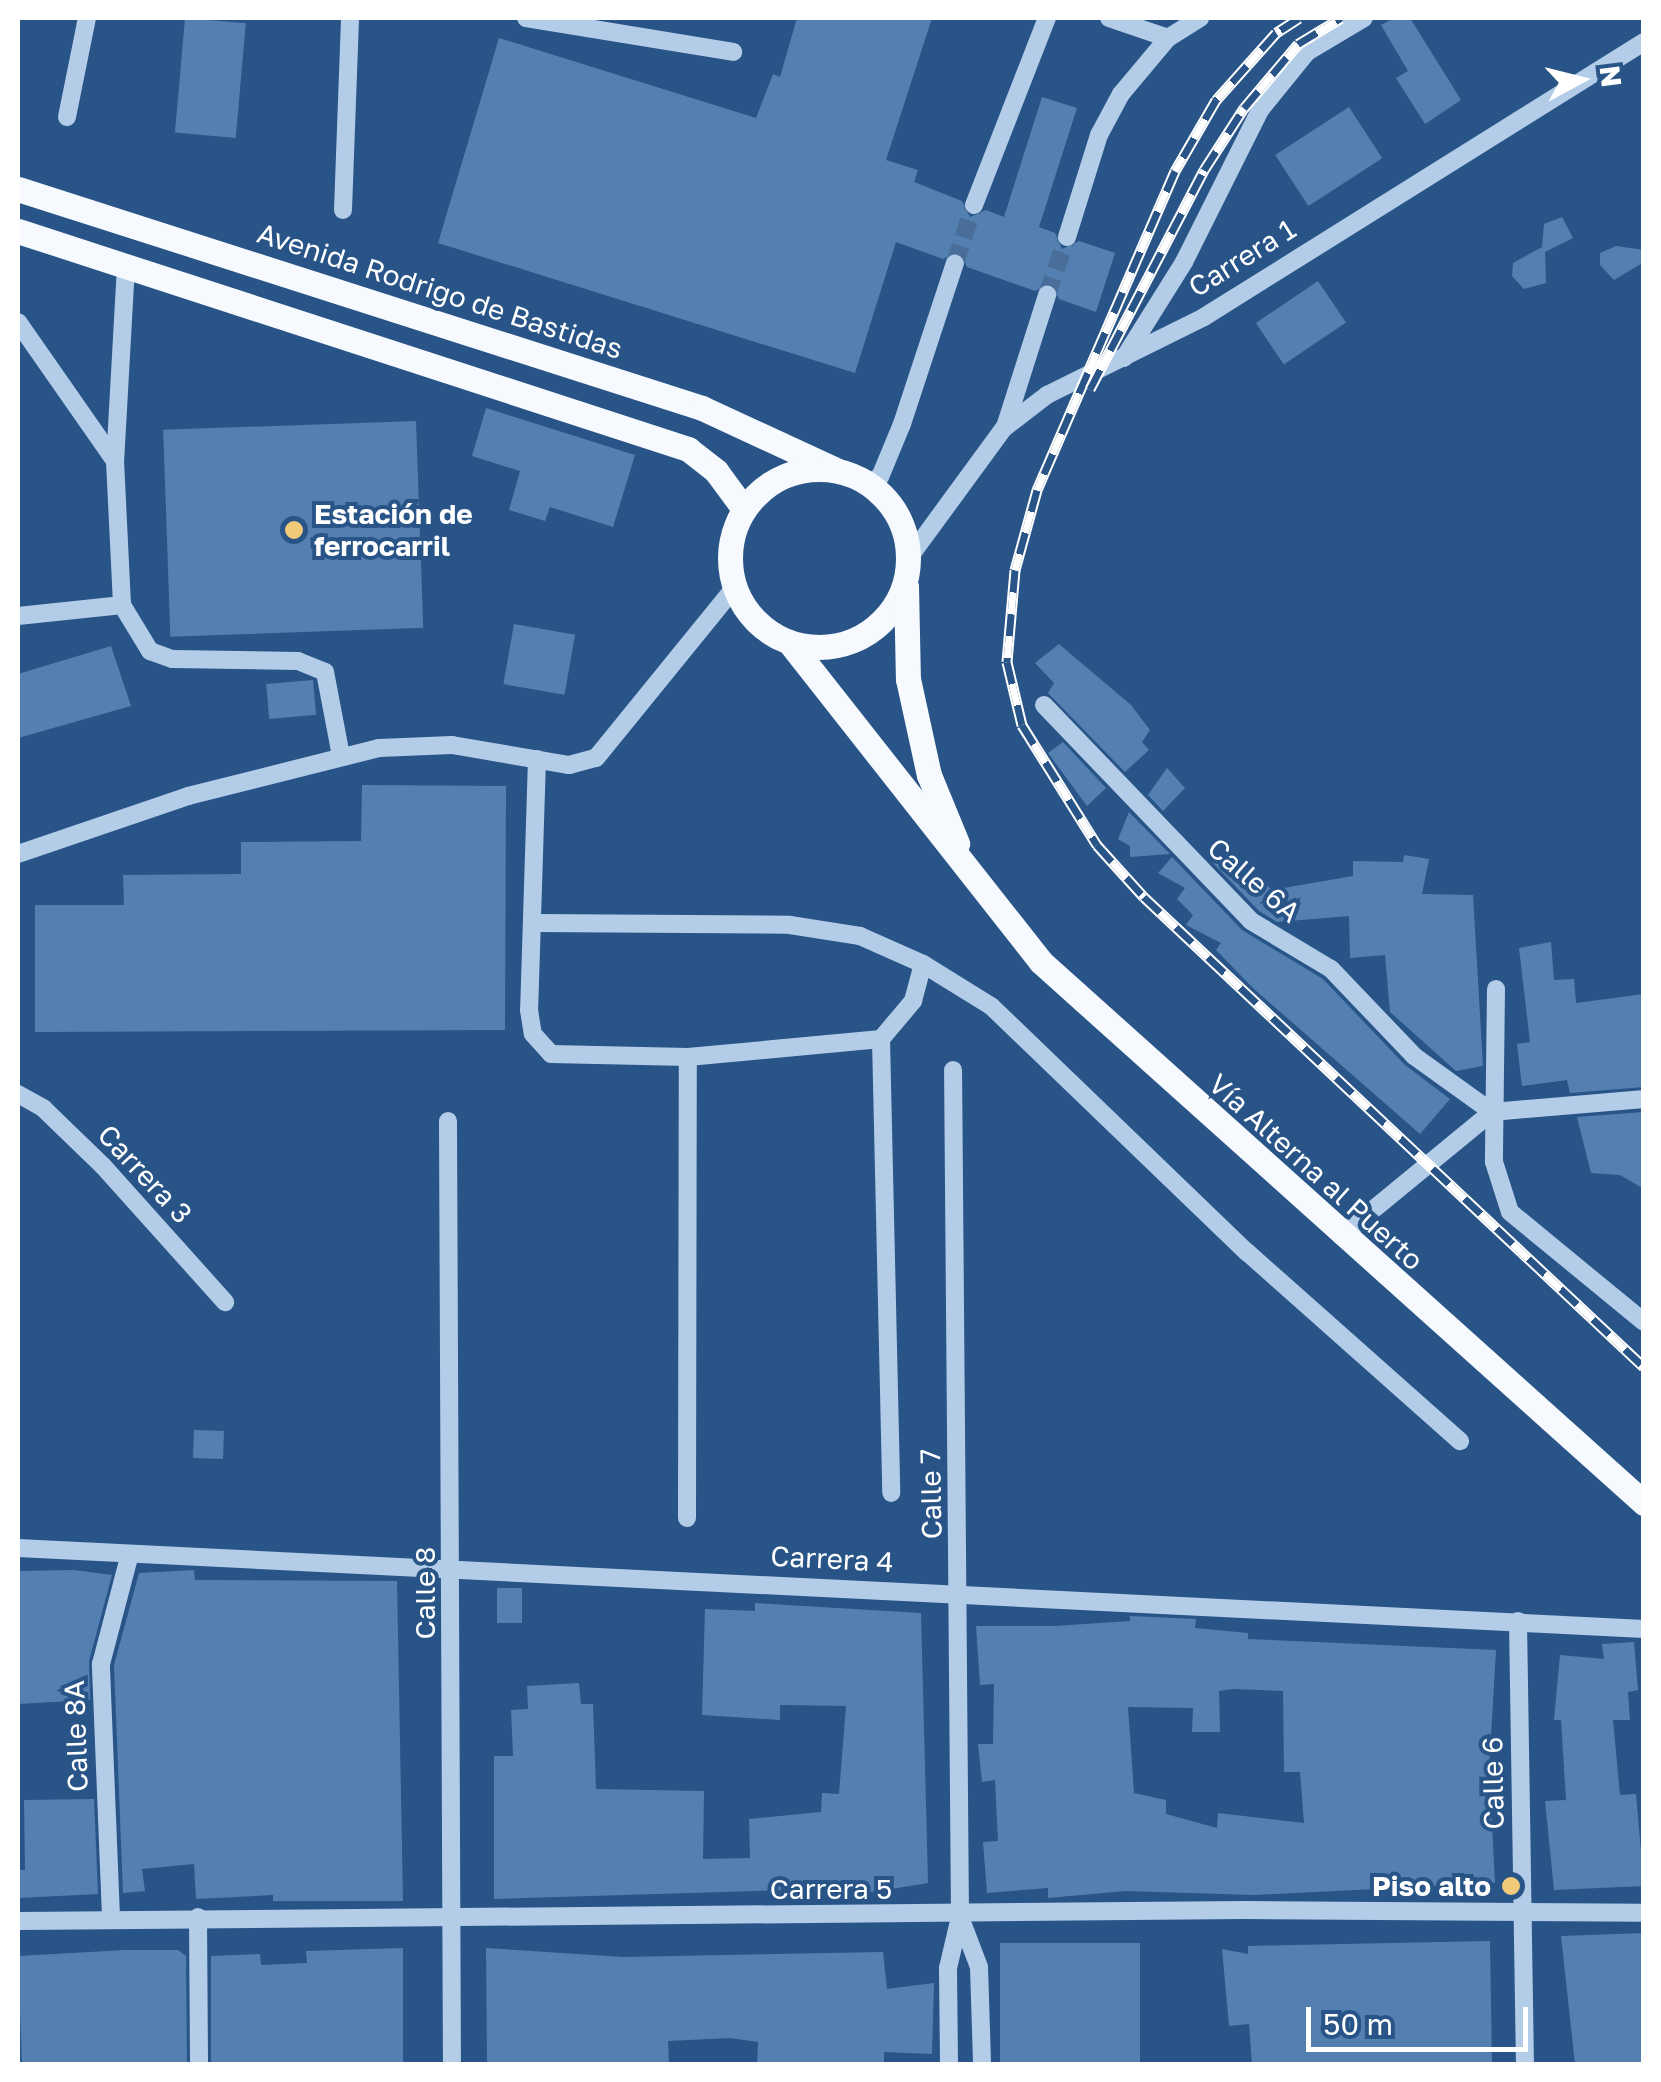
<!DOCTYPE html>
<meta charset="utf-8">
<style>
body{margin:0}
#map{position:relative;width:1661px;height:2082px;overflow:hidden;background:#285487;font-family:"Golos Text",sans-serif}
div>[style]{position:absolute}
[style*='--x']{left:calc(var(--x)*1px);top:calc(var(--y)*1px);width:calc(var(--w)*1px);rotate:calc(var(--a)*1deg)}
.building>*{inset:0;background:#5480b1;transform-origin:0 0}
.minor-tunnel>*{height:18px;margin-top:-9px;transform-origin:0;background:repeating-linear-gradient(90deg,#486e99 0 18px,transparent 0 27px)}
.minor>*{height:18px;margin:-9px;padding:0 9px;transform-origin:9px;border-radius:9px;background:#b3cde8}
.major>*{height:25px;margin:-12.5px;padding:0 12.5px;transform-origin:12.5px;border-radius:12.5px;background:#f6f9fe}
.major>.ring{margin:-12.5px;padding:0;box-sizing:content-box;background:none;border:25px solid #f6f9fe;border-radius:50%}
.rail>*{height:11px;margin-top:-5.5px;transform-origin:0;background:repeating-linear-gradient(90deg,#285487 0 22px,#fff 0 44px);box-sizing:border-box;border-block:2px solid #fff}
.dots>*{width:28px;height:28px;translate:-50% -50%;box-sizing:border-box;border:5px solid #285487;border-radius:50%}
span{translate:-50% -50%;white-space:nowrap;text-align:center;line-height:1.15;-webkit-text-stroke:8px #285487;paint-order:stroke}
.street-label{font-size:28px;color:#fff}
.poi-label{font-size:28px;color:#fff;font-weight:700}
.left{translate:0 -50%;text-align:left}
.right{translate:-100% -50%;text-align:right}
.frame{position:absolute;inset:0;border:20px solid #fff;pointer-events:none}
.north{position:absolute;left:1531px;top:30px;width:100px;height:100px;-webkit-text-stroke:8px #285487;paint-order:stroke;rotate:83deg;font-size:28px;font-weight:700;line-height:40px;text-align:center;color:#fff}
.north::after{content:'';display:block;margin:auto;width:35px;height:45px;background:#fff;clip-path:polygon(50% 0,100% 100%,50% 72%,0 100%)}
.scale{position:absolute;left:1306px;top:2007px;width:222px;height:45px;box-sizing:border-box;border:5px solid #fff;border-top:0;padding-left:12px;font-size:30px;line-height:35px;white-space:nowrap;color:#fff;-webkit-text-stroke:8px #285487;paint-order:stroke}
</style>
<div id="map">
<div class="building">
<div style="left:185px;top:18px;width:61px;height:115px;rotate:5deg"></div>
<div style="clip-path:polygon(797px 18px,932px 18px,886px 160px,918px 170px,914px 182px,962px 201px,970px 217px,986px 210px,1004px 217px,1042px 97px,1077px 108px,1039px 227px,1055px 233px,1062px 249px,1079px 241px,1115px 253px,1096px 312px,1059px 299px,1052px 284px,1035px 291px,967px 267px,960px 252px,943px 259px,896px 242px,855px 373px,438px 243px,499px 38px,756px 118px,773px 74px,780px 77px)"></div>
<div style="clip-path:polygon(1394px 18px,1410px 18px,1461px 100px,1425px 124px,1396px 78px,1408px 71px,1381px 25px)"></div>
<div style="left:1349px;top:107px;width:61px;height:88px;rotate:57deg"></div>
<div style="clip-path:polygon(1562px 217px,1573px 238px,1545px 252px,1546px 283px,1524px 289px,1512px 276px,1513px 263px,1542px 247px,1544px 224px)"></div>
<div style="clip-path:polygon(1616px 246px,1644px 250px,1644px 262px,1614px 280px,1600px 265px,1600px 253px)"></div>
<div style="left:1318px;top:281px;width:50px;height:75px;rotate:56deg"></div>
<div style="clip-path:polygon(486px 408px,635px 455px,613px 527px,550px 507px,545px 521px,509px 510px,520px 471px,472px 456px)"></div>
<div style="left:416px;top:421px;width:207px;height:253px;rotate:88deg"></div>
<div style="left:514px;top:624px;width:62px;height:61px;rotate:10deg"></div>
<div style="clip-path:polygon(1059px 644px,1131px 705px,1150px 730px,1142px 742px,1149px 750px,1125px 772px,1048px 693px,1054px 683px,1035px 663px)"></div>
<div style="clip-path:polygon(111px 646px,131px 706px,18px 738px,18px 674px)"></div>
<div style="left:313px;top:680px;width:35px;height:47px;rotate:85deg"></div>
<div style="clip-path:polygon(1063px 742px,1106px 788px,1087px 806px,1048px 753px)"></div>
<div style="clip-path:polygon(1167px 768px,1185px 788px,1163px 811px,1148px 795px)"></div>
<div style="clip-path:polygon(362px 785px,506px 786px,505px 1030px,35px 1032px,35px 905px,124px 905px,123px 875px,241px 874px,241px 842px,361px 841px)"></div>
<div style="clip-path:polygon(1129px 812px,1170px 854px,1130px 857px,1130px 846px,1118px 839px)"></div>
<div style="clip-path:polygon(1227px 846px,1272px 890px,1353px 876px,1353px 861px,1403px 862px,1404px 855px,1429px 859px,1422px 894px,1473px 895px,1483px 1066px,1456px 1071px,1390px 1012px,1385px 955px,1350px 958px,1349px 916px,1277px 922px,1259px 911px,1212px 862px)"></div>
<div style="clip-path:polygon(1172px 857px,1242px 930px,1323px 979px,1405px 1065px,1450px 1099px,1420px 1134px,1254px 989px,1216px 950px,1221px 943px,1186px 925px,1193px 915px,1177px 899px,1185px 888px,1158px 873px)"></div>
<div style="clip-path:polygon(1551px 942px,1554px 980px,1574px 979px,1576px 1003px,1644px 994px,1644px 1087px,1570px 1093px,1567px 1080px,1522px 1086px,1517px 1044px,1530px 1042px,1519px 948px)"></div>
<div style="clip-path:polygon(1644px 1112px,1644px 1189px,1620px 1175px,1591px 1173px,1577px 1117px)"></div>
<div style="left:194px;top:1430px;width:30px;height:28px;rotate:2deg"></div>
<div style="clip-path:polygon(74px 1570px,112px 1575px,89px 1661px,90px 1700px,18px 1704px,18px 1571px)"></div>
<div style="clip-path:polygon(194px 1570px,195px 1580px,397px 1581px,403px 1901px,273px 1901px,273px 1895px,196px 1899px,194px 1864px,142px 1869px,145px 1891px,123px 1893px,114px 1665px,139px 1573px)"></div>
<div style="left:497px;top:1588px;width:25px;height:35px"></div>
<div style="clip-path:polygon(755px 1603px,921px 1613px,928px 1883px,860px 1894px,822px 1889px,494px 1899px,494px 1756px,513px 1756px,511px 1710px,528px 1709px,527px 1686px,579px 1683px,581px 1704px,593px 1704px,596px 1789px,704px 1791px,703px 1859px,750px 1858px,749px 1819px,821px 1812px,822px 1793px,839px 1794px,846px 1706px,780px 1705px,780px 1720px,702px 1715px,705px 1609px,755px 1611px)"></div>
<div style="clip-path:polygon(evenodd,1130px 1616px,1196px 1619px,1195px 1628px,1248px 1633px,1248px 1639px,1496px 1650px,1489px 1771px,1495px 1883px,1254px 1895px,1125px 1891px,1048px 1898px,1048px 1888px,987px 1893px,983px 1842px,998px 1841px,995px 1780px,982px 1782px,978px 1744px,993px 1744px,994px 1684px,980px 1685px,976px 1626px,1055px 1626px,1130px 1621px,1130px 1616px,1233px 1689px,1283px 1691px,1284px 1772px,1300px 1772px,1304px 1823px,1218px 1813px,1217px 1828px,1166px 1814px,1166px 1800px,1134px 1793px,1128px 1707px,1193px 1708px,1192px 1732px,1220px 1732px,1219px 1691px,1233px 1689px)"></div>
<div style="clip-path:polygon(1634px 1642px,1638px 1690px,1628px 1692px,1630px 1720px,1613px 1720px,1620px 1795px,1636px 1794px,1644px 1886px,1554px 1890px,1545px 1801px,1566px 1800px,1561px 1720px,1554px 1720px,1560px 1655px,1604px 1659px,1602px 1644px)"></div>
<div style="clip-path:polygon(94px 1799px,98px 1894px,18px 1898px,18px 1870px,25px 1870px,24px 1800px)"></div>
<div style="clip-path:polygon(1644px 1933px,1641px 2064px,1575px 2064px,1561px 1936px)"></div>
<div style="clip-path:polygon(1490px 1941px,1492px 2064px,1252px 2064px,1249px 2024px,1229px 2026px,1222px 1949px,1248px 1954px,1248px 1946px)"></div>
<div style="left:1140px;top:1943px;width:121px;height:140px;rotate:90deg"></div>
<div style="clip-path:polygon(403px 1948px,403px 2064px,211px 2064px,211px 1956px,260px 1954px,261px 1965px,307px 1963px,306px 1951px)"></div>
<div style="clip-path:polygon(486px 1948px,623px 1957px,883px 1952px,887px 1989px,934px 1983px,932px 2054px,884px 2052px,884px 2064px,757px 2064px,758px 2042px,730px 2038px,668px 2041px,669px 2064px,487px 2064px)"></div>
<div style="clip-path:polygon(126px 1950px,178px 1950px,186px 1956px,187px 2064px,22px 2064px,18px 1956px)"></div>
</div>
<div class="minor-tunnel">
<div style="--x:955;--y:263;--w:61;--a:-71.9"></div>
<div style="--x:1047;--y:295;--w:61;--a:-71"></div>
</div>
<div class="minor">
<div style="--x:526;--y:18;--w:210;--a:9.3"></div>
<div style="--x:1109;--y:18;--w:62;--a:18.7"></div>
<div style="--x:67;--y:117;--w:101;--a:-78.6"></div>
<div style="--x:974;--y:205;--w:201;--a:-68.7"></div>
<div style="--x:343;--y:210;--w:192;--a:-87.9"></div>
<div style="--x:1067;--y:237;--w:107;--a:-72.6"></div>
<div style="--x:1099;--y:135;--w:47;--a:-61.8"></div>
<div style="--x:1121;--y:94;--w:73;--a:-50"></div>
<div style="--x:1168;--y:38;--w:38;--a:-32"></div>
<div style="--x:126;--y:266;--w:195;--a:93.2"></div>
<div style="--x:115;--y:461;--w:144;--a:87.2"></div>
<div style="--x:122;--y:605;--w:54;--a:58.7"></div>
<div style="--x:150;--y:651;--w:23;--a:20"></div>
<div style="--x:172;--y:659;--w:126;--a:0.9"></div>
<div style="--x:298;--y:661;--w:29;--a:22"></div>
<div style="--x:325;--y:672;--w:86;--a:79.2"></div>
<div style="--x:18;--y:322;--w:169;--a:55.1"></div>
<div style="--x:1124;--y:358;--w:113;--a:-58"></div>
<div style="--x:1184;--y:262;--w:170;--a:-63.4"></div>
<div style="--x:1260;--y:110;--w:75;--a:-51"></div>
<div style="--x:1307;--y:52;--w:66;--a:-30.8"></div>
<div style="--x:1005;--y:427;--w:139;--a:-72.3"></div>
<div style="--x:868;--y:483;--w:13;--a:-27"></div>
<div style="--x:880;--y:477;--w:57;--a:-67.5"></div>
<div style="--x:902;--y:424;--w:169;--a:-71.8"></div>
<div style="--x:908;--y:559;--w:162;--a:-53.8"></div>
<div style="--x:1004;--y:428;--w:54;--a:-37.5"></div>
<div style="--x:1047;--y:395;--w:175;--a:-26.4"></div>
<div style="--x:1204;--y:317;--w:519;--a:-32.01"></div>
<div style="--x:18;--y:616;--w:105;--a:-6"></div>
<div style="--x:1044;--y:705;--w:299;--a:46.2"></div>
<div style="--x:1251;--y:921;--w:93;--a:31"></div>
<div style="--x:1331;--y:969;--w:120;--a:46.3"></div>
<div style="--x:1414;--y:1056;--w:96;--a:35.7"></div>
<div style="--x:537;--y:759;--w:251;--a:91.8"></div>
<div style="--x:529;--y:1010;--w:24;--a:81"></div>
<div style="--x:533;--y:1034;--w:27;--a:48"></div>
<div style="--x:551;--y:1054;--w:137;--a:1.3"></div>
<div style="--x:688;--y:1057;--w:194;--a:-5.3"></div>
<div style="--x:881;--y:1039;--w:50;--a:-49.9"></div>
<div style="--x:913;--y:1001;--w:38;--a:-75"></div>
<div style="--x:18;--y:854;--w:180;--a:-18.8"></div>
<div style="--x:188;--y:796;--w:197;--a:-14.1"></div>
<div style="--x:379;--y:748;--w:73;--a:-2.4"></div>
<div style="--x:452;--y:745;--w:119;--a:9.7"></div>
<div style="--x:569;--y:765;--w:28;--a:-15"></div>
<div style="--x:596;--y:758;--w:220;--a:-50.9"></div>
<div style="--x:534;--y:923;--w:256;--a:0.4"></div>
<div style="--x:790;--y:925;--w:71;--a:8.9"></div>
<div style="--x:860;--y:936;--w:69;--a:24"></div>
<div style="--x:923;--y:964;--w:80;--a:31.7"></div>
<div style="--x:991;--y:1006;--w:355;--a:43.9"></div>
<div style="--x:1247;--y:1252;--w:285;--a:41.6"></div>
<div style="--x:1496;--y:989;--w:173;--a:90.7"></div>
<div style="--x:1494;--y:1162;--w:52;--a:72.3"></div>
<div style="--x:1510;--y:1212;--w:173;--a:39.4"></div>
<div style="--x:881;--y:1039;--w:454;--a:88.7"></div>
<div style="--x:18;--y:1094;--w:29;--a:29"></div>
<div style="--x:43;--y:1108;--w:83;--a:44"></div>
<div style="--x:103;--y:1166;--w:183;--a:48.1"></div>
<div style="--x:1492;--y:1112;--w:153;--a:-4.9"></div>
<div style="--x:448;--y:1121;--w:943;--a:89.76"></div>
<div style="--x:1341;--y:1236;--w:195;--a:-39.4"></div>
<div style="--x:687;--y:1518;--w:461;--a:-89.9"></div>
<div style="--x:18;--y:1548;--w:1628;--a:2.85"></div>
<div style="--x:1518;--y:1621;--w:443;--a:89.1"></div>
<div style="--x:111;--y:1917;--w:253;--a:-92.3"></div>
<div style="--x:101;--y:1664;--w:111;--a:-75.3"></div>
<div style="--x:198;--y:1917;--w:147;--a:89.6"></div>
<div style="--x:960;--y:1917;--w:53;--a:69.2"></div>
<div style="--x:979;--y:1967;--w:97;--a:88.2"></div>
<div style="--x:18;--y:1921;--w:1227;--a:-0.51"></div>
<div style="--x:1245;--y:1910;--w:399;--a:0.4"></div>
<div style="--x:949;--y:2064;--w:96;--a:-90.6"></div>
<div style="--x:948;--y:1968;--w:52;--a:-76.8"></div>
<div style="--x:960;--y:1917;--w:847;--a:-90.47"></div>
</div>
<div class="major">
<div style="--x:18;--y:189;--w:718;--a:17.75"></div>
<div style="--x:702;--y:408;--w:148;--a:24.8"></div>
<div style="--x:18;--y:231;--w:705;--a:18.02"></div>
<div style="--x:688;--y:449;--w:36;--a:38"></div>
<div style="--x:716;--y:471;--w:47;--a:53.6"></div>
<div class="ring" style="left:730px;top:469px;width:153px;height:153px"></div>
<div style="--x:906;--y:586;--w:93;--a:88.8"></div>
<div style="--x:908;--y:679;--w:98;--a:77.7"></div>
<div style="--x:929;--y:775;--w:74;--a:67.6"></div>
<div style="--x:790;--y:643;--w:406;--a:51.8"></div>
<div style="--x:1041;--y:962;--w:810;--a:41.9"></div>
</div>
<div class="rail">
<div style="--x:1299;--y:18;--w:27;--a:147"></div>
<div style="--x:1276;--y:33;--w:90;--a:131.8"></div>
<div style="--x:1216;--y:100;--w:82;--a:120"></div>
<div style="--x:1175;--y:171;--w:348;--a:113.4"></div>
<div style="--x:1037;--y:490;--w:83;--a:105.4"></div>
<div style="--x:1015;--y:570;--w:92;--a:95"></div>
<div style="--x:1007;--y:662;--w:65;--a:76.6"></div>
<div style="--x:1022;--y:725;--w:142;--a:58"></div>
<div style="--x:1097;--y:845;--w:70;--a:47.9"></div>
<div style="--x:1144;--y:897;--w:686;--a:43.23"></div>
<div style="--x:1090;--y:389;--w:247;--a:-62.5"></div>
<div style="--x:1204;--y:170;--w:74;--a:-57.2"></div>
<div style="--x:1244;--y:108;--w:84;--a:-49.8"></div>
<div style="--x:1298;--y:44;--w:50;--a:-31.2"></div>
</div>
<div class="dots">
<div style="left:294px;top:530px;background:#f0ca79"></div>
<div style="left:1511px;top:1886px;background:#f0ca79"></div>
</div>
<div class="street-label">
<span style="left:1242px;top:258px;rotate:-32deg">Carrera 1</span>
<span style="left:440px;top:291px;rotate:18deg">Avenida Rodrigo de Bastidas</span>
<span style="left:1254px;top:880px;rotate:41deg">Calle 6A</span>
<span style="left:1316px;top:1172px;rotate:42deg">Vía Alterna al Puerto</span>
<span style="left:145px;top:1174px;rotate:47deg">Carrera 3</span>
<span style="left:931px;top:1494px;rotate:-91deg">Calle 7</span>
<span style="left:832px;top:1559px;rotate:3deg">Carrera 4</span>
<span style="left:425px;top:1593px;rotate:-90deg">Calle 8</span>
<span style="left:76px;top:1736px;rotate:-92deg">Calle 8A</span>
<span style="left:1493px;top:1783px;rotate:-91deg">Calle 6</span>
<span style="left:831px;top:1889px">Carrera 5</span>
</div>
<div class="poi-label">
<span class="left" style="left:314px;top:530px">Estación de<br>ferrocarril</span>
<span class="right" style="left:1491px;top:1886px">Piso alto</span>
</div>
<div class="frame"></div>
<div class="north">N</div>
<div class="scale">50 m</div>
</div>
